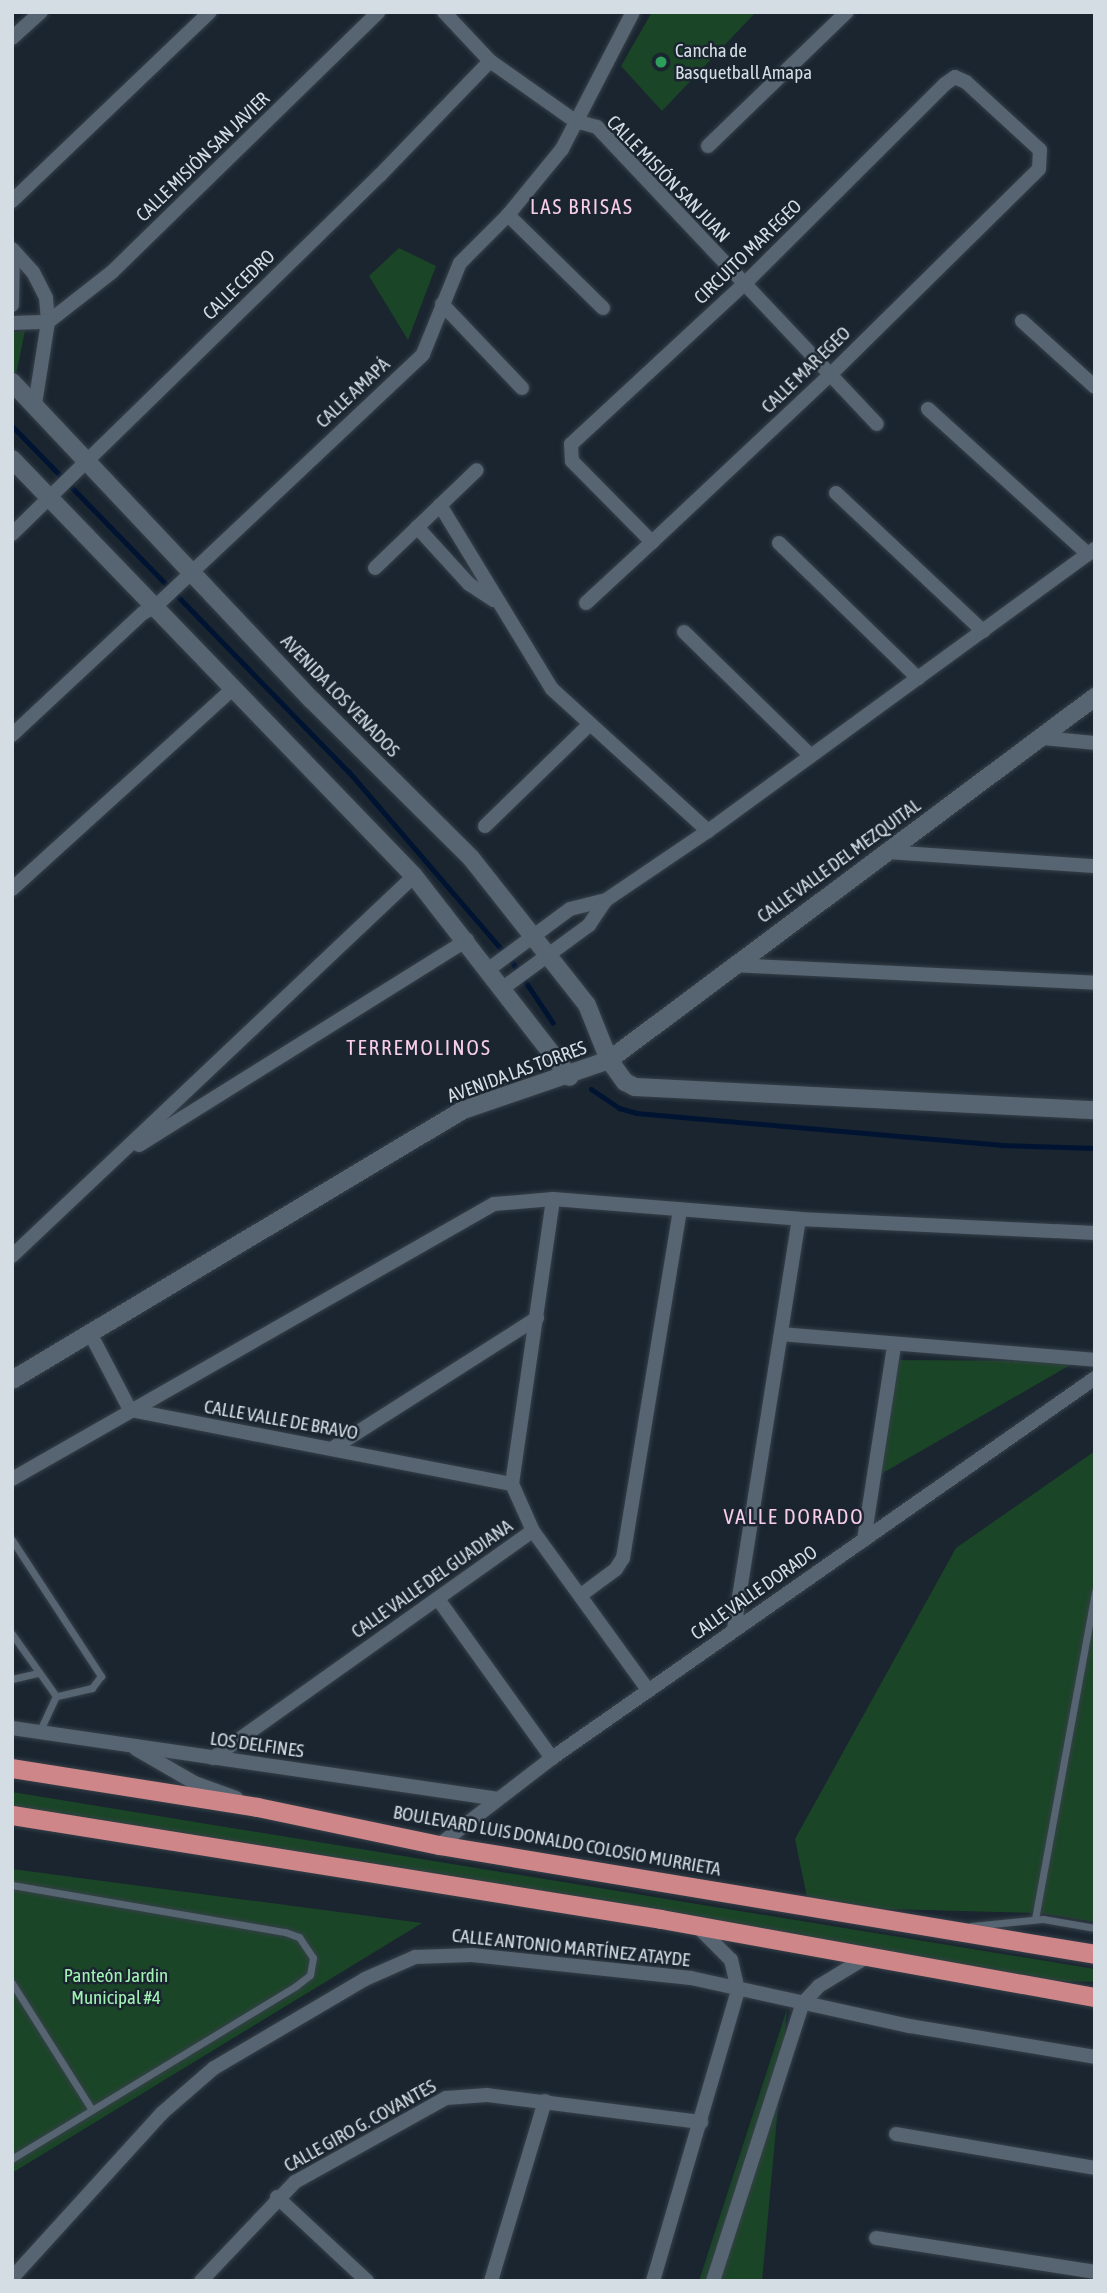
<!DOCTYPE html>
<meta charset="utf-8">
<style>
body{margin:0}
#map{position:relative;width:1107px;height:2293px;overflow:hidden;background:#1a2530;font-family:"Asap Condensed",sans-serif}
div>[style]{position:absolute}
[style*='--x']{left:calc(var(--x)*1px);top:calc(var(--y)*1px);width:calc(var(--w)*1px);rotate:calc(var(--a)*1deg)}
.green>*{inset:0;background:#1b4527}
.stream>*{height:5px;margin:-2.5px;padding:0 2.5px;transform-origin:2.5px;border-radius:2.5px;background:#001432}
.roads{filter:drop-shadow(0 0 2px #364049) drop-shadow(0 0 2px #364049)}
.service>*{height:7px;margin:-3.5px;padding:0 3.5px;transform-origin:3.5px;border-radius:3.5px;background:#576471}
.minor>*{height:14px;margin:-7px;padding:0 7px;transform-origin:7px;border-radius:7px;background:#576471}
.tertiary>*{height:18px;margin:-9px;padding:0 9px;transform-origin:9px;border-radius:9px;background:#576471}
.trunk>*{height:19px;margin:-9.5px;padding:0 9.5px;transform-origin:9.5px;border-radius:9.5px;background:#ce8688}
.dots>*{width:19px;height:19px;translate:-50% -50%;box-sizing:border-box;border:4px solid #1a2530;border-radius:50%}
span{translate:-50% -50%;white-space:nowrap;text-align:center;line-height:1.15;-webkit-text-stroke:5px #1a2530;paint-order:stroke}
.poi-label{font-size:19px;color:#d5dde4}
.left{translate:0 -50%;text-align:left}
.street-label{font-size:19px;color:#d5dde4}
.park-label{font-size:19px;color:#a2f2b4}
.neighbourhood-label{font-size:21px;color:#f8cde9;letter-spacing:2px}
.frame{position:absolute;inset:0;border:14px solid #d5dde4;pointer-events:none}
</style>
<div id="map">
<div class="green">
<div style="clip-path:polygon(652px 12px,756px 12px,662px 111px,621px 66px)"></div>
<div style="clip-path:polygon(399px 248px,436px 266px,408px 340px,369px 276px)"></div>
<div style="clip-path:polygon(25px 331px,14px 384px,12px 332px)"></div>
<div style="clip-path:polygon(889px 1360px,1077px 1361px,881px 1474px)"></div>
<div style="clip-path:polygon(1095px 1451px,1095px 1922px,1040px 1913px,809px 1907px,795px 1839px,956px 1548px)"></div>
<div style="clip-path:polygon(12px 1792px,1095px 1969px,1095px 1982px,1047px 1981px,12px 1810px)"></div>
<div style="clip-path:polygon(12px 1869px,422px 1923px,12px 2173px)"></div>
<div style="clip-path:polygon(787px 2009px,762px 2281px,699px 2281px)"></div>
</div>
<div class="stream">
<div style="--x:12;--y:426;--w:482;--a:45.8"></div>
<div style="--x:348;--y:771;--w:252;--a:49.3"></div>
<div style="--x:512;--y:962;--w:73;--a:56.1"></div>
<div style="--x:591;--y:1089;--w:34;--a:34"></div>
<div style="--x:619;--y:1108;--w:18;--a:16"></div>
<div style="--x:636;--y:1113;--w:365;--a:5"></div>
<div style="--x:1000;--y:1145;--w:95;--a:1.8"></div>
</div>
<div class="roads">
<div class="service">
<div style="--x:12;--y:1540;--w:163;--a:56.8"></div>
<div style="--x:101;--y:1676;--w:15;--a:127"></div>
<div style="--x:92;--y:1688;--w:37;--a:167"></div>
<div style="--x:56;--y:1696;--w:40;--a:115"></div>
<div style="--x:12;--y:1634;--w:76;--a:54.6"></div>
<div style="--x:12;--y:1679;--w:28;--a:-13"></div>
<div style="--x:12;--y:1885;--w:277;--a:9.8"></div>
<div style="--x:285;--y:1932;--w:15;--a:20"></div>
<div style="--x:299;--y:1937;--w:25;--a:56"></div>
<div style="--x:313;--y:1958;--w:17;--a:100"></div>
<div style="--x:310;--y:1975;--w:18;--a:142"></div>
<div style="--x:296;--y:1986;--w:333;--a:148.7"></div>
<div style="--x:1035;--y:1919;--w:333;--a:-79.6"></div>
<div style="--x:971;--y:1926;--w:72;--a:-5.6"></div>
<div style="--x:1043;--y:1919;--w:53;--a:9.8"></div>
<div style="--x:12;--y:1983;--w:150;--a:57.8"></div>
</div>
<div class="minor">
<div style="--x:444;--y:12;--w:67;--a:46.8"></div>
<div style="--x:490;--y:61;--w:104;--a:35.2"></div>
<div style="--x:575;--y:121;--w:23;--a:15"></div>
<div style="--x:597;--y:127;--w:408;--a:46.7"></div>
<div style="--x:12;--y:38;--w:39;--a:-42"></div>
<div style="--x:708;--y:146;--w:193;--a:-44"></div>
<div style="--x:12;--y:201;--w:274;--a:-43.7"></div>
<div style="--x:508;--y:215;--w:133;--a:44.4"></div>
<div style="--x:12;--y:249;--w:31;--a:48"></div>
<div style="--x:33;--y:272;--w:29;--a:63"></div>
<div style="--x:46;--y:298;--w:24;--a:85"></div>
<div style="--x:48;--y:322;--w:83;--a:99"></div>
<div style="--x:442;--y:304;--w:116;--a:46.4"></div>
<div style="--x:12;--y:305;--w:54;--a:-88.9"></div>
<div style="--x:1022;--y:321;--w:98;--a:42.1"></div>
<div style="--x:48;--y:322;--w:81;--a:-38"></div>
<div style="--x:112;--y:272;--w:372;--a:-44.3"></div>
<div style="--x:12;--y:323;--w:36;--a:-2"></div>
<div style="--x:928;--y:409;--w:216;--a:42.2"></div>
<div style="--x:836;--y:493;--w:202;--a:43.2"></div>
<div style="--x:440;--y:505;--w:215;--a:58.7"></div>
<div style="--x:552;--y:689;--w:211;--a:42.3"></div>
<div style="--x:417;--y:527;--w:77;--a:47.6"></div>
<div style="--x:469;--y:584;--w:30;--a:33"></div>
<div style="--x:12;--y:534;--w:514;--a:-44.29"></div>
<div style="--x:380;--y:175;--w:158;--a:-46"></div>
<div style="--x:779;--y:543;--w:194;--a:44.2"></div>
<div style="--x:375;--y:568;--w:141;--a:-43.9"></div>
<div style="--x:586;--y:603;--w:90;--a:-42.7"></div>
<div style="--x:652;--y:542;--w:241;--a:-43.2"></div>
<div style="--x:828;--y:377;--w:296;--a:-44.6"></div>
<div style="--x:1039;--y:169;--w:19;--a:-87"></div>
<div style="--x:1040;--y:150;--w:100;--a:-137.4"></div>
<div style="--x:966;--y:82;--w:12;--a:-156"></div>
<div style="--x:955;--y:77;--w:12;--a:145"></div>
<div style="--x:945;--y:84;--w:285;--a:135.1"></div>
<div style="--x:743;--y:285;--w:234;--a:137.2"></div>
<div style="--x:571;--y:444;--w:17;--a:87"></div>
<div style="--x:572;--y:461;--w:114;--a:45.4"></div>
<div style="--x:684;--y:632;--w:177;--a:44.3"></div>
<div style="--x:12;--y:735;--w:179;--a:-43"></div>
<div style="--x:143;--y:613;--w:15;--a:-28"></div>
<div style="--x:156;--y:606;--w:367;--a:-43.3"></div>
<div style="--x:423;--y:354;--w:98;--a:-67.9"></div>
<div style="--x:460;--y:263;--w:68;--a:-45"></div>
<div style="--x:508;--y:215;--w:85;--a:-50.7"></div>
<div style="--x:562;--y:149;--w:154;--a:-62.6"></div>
<div style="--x:1042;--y:738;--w:53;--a:5.4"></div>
<div style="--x:485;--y:826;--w:146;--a:-44.2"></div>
<div style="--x:887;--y:852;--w:208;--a:3.9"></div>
<div style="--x:12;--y:889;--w:299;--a:-42.2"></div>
<div style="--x:733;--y:965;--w:362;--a:2.8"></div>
<div style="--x:489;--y:969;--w:101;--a:-36.5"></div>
<div style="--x:570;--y:909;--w:37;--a:-14"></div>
<div style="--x:606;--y:900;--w:123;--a:-34.1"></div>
<div style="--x:708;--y:831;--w:479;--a:-36.1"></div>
<div style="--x:503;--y:988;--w:107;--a:-36.2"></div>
<div style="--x:589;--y:925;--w:30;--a:-56"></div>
<div style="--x:139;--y:1145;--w:387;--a:-32"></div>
<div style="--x:12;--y:1256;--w:553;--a:-43.39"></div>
<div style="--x:90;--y:1333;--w:87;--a:62.5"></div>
<div style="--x:130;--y:1410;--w:389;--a:11"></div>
<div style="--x:781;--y:1334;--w:315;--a:4.7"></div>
<div style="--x:333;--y:1448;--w:242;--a:-32.5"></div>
<div style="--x:12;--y:1479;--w:555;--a:-29.71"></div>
<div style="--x:494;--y:1204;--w:59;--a:-4.8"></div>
<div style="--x:553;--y:1199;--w:247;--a:4.6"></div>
<div style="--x:799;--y:1219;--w:296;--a:2.7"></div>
<div style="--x:533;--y:1531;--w:196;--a:54.1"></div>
<div style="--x:864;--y:1540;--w:195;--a:-81.2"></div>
<div style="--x:581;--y:1595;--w:44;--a:-36.6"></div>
<div style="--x:616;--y:1569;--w:13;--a:-58"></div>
<div style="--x:623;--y:1558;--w:353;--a:-80.7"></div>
<div style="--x:438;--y:1599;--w:196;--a:54.4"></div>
<div style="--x:734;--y:1629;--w:415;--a:-81"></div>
<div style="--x:12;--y:1728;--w:490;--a:8.3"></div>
<div style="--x:136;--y:1749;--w:68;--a:30"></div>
<div style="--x:195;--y:1783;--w:44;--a:20.1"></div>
<div style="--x:213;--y:1758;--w:392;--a:-35.4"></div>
<div style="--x:533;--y:1531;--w:51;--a:-114.1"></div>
<div style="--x:512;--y:1484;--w:288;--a:-81.8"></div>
<div style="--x:439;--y:1845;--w:143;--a:-37.6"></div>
<div style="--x:552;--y:1758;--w:663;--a:-34.98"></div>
<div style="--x:896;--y:2134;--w:202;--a:9.7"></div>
<div style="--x:277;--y:2197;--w:123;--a:43"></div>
<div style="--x:876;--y:2238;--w:222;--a:8.8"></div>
<div style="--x:12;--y:2278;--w:223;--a:-47.7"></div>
<div style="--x:162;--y:2113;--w:69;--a:-40.9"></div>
<div style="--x:214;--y:2068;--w:175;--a:-30.5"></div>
<div style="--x:365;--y:1979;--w:55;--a:-23.7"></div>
<div style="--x:415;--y:1957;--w:57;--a:-2"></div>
<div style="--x:472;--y:1955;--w:220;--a:6"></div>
<div style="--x:691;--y:1978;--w:224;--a:12.4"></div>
<div style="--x:910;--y:2026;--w:188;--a:9.5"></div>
<div style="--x:201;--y:2281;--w:137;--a:-46.5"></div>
<div style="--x:295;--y:2182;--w:173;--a:-29.1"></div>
<div style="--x:446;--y:2098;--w:41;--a:-4.2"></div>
<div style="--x:487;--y:2095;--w:216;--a:7.2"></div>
<div style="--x:491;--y:2281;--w:188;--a:-73.3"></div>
<div style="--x:653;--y:2281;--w:303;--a:-73.7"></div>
<div style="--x:738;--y:1990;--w:31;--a:-103"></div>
<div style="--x:731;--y:1960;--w:49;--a:-135"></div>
<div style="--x:713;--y:2281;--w:292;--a:-72.1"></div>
<div style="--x:803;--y:2003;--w:23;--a:-47"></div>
<div style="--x:819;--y:1986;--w:54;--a:-31.3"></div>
</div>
<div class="tertiary">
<div style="--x:12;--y:382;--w:437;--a:46.7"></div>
<div style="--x:312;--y:700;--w:224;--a:44.8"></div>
<div style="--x:471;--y:858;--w:187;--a:51.7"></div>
<div style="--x:587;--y:1005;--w:59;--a:68.2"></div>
<div style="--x:609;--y:1060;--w:27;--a:54"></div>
<div style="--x:625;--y:1082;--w:11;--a:27"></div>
<div style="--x:635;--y:1087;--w:461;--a:2.9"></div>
<div style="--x:12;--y:459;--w:579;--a:46.05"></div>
<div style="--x:414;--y:876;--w:254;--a:52.2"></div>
<div style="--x:12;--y:1380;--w:526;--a:-30.91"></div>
<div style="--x:463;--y:1110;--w:154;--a:-18.9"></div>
<div style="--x:609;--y:1060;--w:607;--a:-36.76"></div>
</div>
<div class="trunk">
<div style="--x:12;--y:1768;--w:248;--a:9"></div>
<div style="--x:257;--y:1807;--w:186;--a:11.8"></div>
<div style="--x:439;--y:1845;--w:665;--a:9.43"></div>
<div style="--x:12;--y:1815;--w:657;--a:9.1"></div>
<div style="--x:661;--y:1919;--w:441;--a:10.2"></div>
</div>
</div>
<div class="dots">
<div style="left:661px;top:62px;background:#2e9e5b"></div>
</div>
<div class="poi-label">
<span class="left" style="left:675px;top:62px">Cancha de<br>Basquetball Amapa</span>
</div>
<div class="street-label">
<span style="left:203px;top:157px;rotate:-44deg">CALLE MISIÓN SAN JAVIER</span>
<span style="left:668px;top:179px;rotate:46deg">CALLE MISIÓN SAN JUAN</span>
<span style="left:748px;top:252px;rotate:-44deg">CIRCUITO MAR EGEO</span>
<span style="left:239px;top:285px;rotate:-44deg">CALLE CEDRO</span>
<span style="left:806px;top:370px;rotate:-44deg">CALLE MAR EGEO</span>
<span style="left:353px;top:393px;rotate:-43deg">CALLE AMAPÁ</span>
<span style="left:340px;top:696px;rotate:46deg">AVENIDA LOS VENADOS</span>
<span style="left:839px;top:861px;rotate:-36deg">CALLE VALLE DEL MEZQUITAL</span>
<span style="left:517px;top:1072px;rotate:-20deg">AVENIDA LAS TORRES</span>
<span style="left:281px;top:1420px;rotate:10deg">CALLE VALLE DE BRAVO</span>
<span style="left:432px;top:1579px;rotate:-35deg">CALLE VALLE DEL GUADIANA</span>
<span style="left:754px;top:1593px;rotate:-35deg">CALLE VALLE DORADO</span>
<span style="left:257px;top:1745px;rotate:8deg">LOS DELFINES</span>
<span style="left:557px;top:1841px;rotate:10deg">BOULEVARD LUIS DONALDO COLOSIO MURRIETA</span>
<span style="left:571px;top:1948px;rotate:6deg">CALLE ANTONIO MARTÍNEZ ATAYDE</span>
<span style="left:360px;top:2126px;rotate:-29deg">CALLE GIRO G. COVANTES</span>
</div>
<div class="park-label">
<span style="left:116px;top:1987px">Panteón Jardin<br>Municipal #4</span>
</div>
<div class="neighbourhood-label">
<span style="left:582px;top:206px">LAS BRISAS</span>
<span style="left:419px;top:1047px">TERREMOLINOS</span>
<span style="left:794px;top:1516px">VALLE DORADO</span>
</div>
<div class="frame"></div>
</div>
